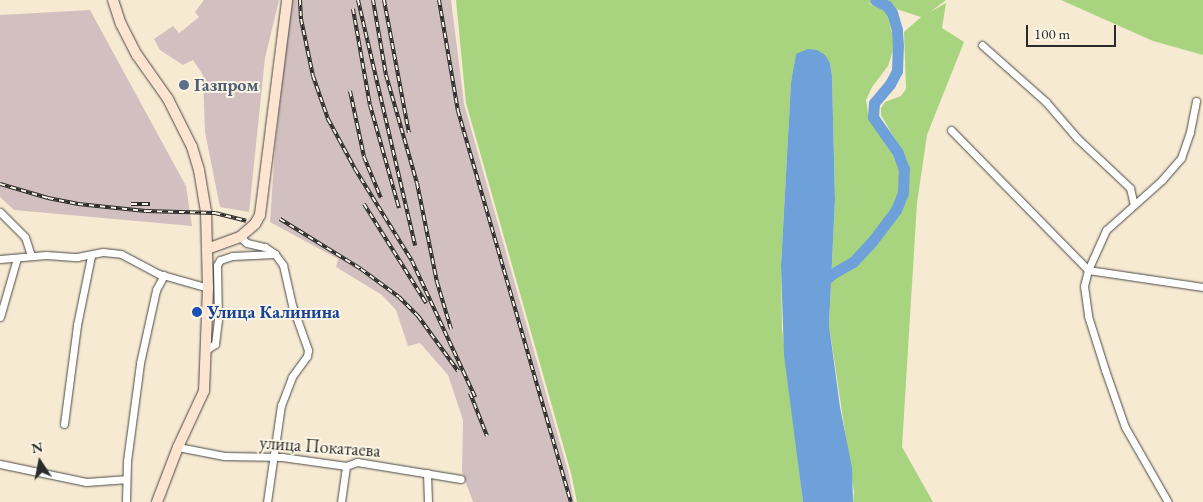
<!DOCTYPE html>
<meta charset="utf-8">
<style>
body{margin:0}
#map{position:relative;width:1203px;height:502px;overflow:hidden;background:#f7ead3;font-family:"EB Garamond",serif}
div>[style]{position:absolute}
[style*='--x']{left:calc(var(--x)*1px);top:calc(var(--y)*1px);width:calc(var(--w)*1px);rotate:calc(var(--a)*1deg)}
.industrial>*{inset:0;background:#d2bfbf}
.green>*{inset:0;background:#a8d37f}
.water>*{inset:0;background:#6ea0d9}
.river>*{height:11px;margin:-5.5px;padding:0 5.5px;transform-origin:5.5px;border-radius:5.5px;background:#6ea0d9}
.roads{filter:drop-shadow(0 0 1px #4a4844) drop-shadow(0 0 1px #4a4844)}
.street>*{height:7px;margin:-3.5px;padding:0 3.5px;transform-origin:3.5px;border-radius:3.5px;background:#fff}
.secondary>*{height:10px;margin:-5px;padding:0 5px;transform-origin:5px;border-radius:5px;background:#fde4d1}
.rail>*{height:4px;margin-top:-2px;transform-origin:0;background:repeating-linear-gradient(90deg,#fcf5e5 0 5.5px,#2b2b2b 0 11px);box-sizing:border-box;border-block:1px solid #2b2b2b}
.dots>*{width:14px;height:14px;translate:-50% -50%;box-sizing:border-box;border:2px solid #fcf5e5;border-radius:50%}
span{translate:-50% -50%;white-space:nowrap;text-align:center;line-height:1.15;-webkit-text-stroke:4px #fcf5e5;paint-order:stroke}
.service-label{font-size:18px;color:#4e5e75;font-weight:700}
.left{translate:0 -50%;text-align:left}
.transit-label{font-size:18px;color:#164399;font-weight:700}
.street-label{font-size:18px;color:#2b2b2b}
.north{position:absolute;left:15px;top:437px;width:50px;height:50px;-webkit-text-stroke:4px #fcf5e5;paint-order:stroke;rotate:349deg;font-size:14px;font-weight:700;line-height:20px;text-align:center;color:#2b2b2b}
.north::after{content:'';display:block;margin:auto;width:18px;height:22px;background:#2b2b2b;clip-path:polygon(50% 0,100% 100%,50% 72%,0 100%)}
.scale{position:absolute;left:1026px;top:25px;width:90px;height:22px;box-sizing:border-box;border:2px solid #2b2b2b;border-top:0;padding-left:6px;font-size:15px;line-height:18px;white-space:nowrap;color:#2b2b2b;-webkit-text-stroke:4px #fcf5e5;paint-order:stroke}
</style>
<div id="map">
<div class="industrial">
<div style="clip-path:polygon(204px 0,279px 0,265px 58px,249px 212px,220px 207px,205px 132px,203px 75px,193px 60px,183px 65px,160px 50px,154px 39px,173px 26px,179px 33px,183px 30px,199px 17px,195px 12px)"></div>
<div style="clip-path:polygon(291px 0,451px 0,464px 104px,569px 475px,574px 502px,473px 502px,462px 472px,463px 420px,448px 375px,420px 343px,408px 346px,396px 310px,382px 295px,336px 267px,338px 259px,270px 222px,275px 148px)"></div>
<div style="clip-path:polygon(90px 10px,186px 186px,192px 226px,14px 210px,0 197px,0 15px)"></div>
</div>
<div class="green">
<div style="clip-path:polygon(evenodd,456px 0,946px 0,930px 12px,946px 3px,942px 28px,964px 42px,927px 135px,917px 203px,902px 447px,933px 502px,853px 502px,854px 492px,829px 325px,835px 200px,832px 76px,830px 63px,796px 54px,791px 82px,781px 266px,782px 328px,803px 502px,577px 502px,571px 473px,466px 103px,456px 0,867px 3px,887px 6px,921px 17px,904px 32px,906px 89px,901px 96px,885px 102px,881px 108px,881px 115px,907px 160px,907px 193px,897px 162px,869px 119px,866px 100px,872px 87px,888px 66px,895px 44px,887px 14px,883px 9px,867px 3px)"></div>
<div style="clip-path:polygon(1061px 0,1203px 0,1203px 55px,1153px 41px)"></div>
</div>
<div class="water">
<div style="clip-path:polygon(808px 49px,817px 50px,825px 55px,830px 63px,832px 76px,835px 200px,829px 325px,840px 407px,852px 468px,853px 502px,803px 502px,784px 355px,781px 266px,791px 82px,796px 54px)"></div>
</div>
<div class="river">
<div style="--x:821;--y:284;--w:15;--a:-42"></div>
<div style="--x:832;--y:274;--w:24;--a:-30"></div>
<div style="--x:853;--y:262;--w:26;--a:-47"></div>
<div style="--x:871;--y:243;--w:41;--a:-52.9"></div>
<div style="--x:896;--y:210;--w:18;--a:-68"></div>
<div style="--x:903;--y:193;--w:24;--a:-88"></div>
<div style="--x:904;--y:169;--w:17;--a:-111"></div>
<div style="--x:898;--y:153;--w:44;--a:-124.8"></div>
<div style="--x:873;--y:117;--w:14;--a:-86"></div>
<div style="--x:874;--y:103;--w:25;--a:-50"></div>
<div style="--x:890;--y:84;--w:15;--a:-62"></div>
<div style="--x:897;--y:71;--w:25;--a:-88"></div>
<div style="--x:898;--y:46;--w:16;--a:-94"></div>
<div style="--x:897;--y:30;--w:18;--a:-106"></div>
<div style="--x:892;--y:13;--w:9;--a:-126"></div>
<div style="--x:887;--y:6;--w:13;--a:-153"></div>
</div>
<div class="roads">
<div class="street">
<div style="--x:982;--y:45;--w:86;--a:41.7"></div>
<div style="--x:1046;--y:102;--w:48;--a:49.3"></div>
<div style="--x:1077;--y:138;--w:73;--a:43.3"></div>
<div style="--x:1130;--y:188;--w:17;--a:77"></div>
<div style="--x:1196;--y:101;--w:32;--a:101"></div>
<div style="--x:1190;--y:132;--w:28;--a:109"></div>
<div style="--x:1181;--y:158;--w:29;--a:131"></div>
<div style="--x:1162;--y:180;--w:75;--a:138.2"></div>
<div style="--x:1106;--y:230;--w:44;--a:114.2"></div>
<div style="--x:1088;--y:270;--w:116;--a:8.4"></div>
<div style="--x:951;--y:130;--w:196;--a:45.6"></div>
<div style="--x:1088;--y:270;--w:16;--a:104"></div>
<div style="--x:1084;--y:286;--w:30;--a:82"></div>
<div style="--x:1088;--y:316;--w:57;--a:72.5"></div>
<div style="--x:1105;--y:370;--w:60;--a:70.7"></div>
<div style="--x:1125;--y:427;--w:86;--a:60.2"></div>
<div style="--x:0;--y:212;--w:35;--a:45"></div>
<div style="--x:25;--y:237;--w:20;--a:72"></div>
<div style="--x:240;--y:237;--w:9;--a:41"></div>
<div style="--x:247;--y:243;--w:18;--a:13"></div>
<div style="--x:265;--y:247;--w:12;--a:35"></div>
<div style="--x:275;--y:254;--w:14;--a:54"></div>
<div style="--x:283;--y:265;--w:41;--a:77.3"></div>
<div style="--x:292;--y:305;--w:48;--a:70.4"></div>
<div style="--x:308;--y:350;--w:6;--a:99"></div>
<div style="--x:307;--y:356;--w:26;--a:126"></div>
<div style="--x:292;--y:377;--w:30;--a:111"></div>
<div style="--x:281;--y:405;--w:98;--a:98.2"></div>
<div style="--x:0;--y:259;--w:46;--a:-5"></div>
<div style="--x:46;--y:255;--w:31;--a:4"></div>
<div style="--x:77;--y:257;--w:26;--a:-11"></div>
<div style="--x:103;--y:252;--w:18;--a:6"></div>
<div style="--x:121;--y:254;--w:43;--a:27.8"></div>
<div style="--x:159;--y:274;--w:51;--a:15.9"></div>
<div style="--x:0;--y:317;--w:61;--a:-73.9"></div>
<div style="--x:206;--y:350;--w:11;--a:-34"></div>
<div style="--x:215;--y:344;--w:25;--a:-83"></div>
<div style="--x:218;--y:319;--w:54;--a:-91.1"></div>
<div style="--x:217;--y:265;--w:6;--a:-59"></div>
<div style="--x:220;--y:260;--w:13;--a:-18"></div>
<div style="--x:232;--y:256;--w:43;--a:-2.7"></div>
<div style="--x:64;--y:424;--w:100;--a:-82.5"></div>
<div style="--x:77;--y:325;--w:70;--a:-78.5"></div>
<div style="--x:178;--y:447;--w:47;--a:11.1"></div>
<div style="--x:224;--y:456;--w:58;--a:1"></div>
<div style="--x:282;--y:457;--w:65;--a:8"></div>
<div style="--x:346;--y:466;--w:12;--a:-20"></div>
<div style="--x:357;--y:462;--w:105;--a:9.3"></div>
<div style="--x:0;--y:464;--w:88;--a:11.8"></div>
<div style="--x:86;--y:482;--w:39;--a:-4"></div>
<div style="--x:427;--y:473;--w:29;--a:88"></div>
<div style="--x:126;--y:502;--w:41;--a:-88.6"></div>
<div style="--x:127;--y:461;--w:99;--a:-82.4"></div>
<div style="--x:140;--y:363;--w:75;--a:-77.6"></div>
<div style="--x:156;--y:290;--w:17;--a:-62"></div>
<div style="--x:341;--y:502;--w:36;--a:-82"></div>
</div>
<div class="secondary">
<div style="--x:113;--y:0;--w:25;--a:72"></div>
<div style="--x:121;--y:24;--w:35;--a:63"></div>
<div style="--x:137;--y:55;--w:54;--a:54.8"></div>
<div style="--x:168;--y:99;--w:54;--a:63.4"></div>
<div style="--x:192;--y:147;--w:24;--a:73"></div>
<div style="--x:199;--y:170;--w:43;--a:80.5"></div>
<div style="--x:206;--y:212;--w:76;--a:88.5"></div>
<div style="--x:208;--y:288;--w:103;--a:92.2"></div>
<div style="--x:204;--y:391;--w:62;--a:114.9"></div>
<div style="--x:178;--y:447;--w:59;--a:110.9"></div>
<div style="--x:207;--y:249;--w:35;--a:-20"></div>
<div style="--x:240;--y:237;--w:20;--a:-41"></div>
<div style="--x:255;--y:224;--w:10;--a:-61"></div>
<div style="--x:260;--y:215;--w:217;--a:-82.8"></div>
</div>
</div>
<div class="rail">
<div style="--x:300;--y:0;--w:19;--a:87"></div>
<div style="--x:301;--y:19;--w:58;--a:78.1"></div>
<div style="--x:313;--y:76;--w:46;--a:70.8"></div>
<div style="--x:328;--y:119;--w:57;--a:61.6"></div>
<div style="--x:355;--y:169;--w:108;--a:58.2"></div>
<div style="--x:412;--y:261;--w:150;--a:65.1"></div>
<div style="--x:358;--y:0;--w:252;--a:76.9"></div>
<div style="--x:373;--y:0;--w:76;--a:80.2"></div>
<div style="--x:386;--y:75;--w:112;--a:74"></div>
<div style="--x:417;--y:183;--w:101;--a:78.6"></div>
<div style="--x:437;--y:282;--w:49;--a:73.4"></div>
<div style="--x:384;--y:0;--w:135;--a:79.4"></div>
<div style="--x:439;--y:0;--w:113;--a:80.3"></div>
<div style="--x:458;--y:111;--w:407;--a:73.9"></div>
<div style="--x:353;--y:9;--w:97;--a:80"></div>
<div style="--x:370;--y:105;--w:107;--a:74.3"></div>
<div style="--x:350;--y:91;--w:67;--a:78"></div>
<div style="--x:364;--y:157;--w:44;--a:67.5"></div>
<div style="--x:0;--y:184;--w:50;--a:16.3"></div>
<div style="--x:48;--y:198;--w:31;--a:11"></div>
<div style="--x:78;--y:204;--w:68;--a:5.9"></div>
<div style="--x:146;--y:211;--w:69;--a:1.7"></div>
<div style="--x:215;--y:213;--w:32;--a:14"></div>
<div style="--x:131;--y:204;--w:19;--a:0"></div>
<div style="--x:364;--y:204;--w:117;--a:57.9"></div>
<div style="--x:280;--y:219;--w:95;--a:31.7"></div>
<div style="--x:361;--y:269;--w:47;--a:36.4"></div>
<div style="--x:399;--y:297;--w:27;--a:45"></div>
<div style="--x:418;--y:316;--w:68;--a:54"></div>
<div style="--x:470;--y:393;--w:46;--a:68.4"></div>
</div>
<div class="dots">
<div style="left:184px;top:85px;background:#5c6f8a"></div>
<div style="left:197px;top:312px;background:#1a4fb4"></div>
</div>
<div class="service-label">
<span class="left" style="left:194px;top:85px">Газпром</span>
</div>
<div class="transit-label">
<span class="left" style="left:207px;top:312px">Улица Калинина</span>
</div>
<div class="street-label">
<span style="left:320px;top:447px;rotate:4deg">улица Покатаева</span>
</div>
<div class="north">N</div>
<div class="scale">100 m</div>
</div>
